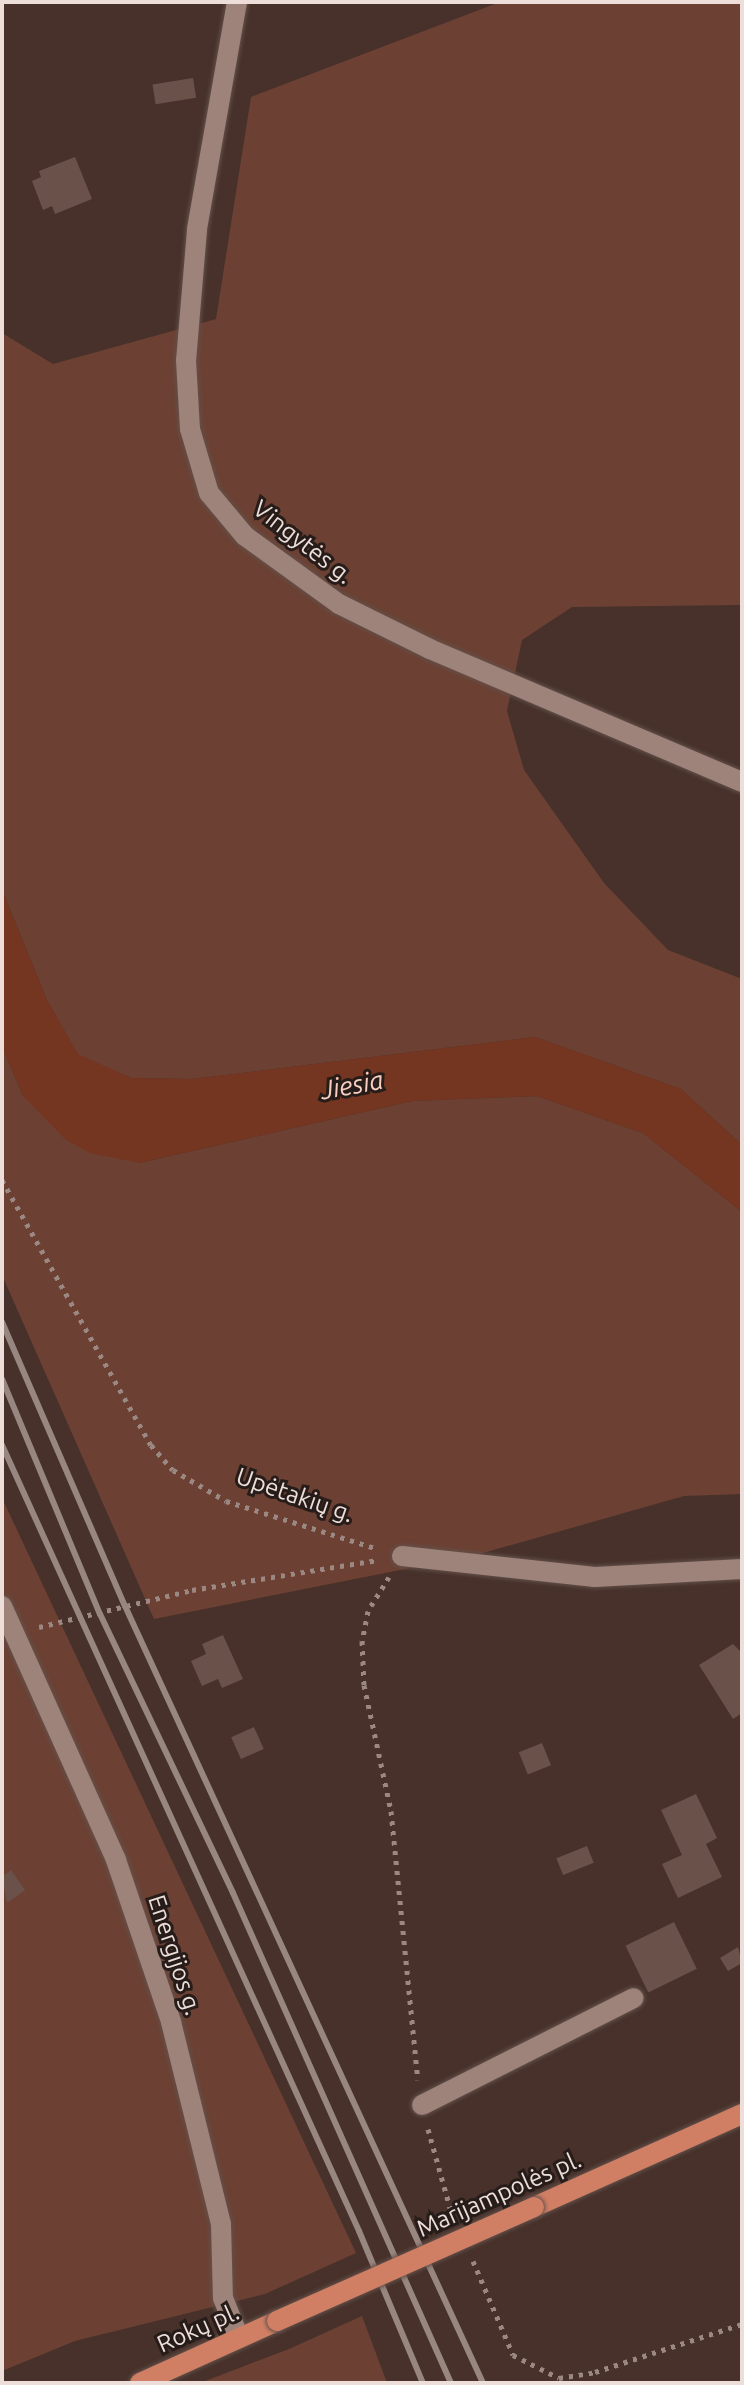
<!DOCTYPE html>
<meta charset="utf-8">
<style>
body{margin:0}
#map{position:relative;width:744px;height:2385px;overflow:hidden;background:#47312a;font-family:Ubuntu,sans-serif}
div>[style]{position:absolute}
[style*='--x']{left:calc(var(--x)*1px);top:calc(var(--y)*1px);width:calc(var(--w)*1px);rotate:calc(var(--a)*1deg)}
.green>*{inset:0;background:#6c4133}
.water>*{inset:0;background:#753621}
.building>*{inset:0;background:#6a524a;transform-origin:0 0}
.path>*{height:5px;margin-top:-2.5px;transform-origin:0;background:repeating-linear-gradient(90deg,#9b8882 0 4px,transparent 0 10px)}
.roads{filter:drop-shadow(0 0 2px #63504a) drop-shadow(0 0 2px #63504a)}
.lane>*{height:20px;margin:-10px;padding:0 10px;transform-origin:10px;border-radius:10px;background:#9d837a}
.street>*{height:20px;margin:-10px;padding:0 10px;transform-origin:10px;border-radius:10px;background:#9d837a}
.primary>*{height:20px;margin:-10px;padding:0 10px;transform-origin:10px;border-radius:10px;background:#d17f64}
.rail>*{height:6px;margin:-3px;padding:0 3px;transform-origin:3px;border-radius:3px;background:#988680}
.bridges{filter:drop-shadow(0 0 2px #63504a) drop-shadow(0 0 2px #63504a)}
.primary-bridge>*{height:20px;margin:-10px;padding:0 10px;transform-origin:10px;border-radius:10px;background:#d17f64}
span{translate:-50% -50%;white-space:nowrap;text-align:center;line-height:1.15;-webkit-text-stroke:6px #261c19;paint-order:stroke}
.street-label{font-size:24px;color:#edded9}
.water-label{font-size:26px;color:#f8cfc1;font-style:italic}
.frame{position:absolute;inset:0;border:4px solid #edded9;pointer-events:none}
</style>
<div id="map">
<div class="green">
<div style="clip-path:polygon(500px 2px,742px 2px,742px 605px,572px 607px,522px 640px,507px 711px,524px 770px,604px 883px,668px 950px,742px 979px,742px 1145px,681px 1089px,535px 1037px,192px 1079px,131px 1078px,78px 1055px,47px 1000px,2px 890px,2px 333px,53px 364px,216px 319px,251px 97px)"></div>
<div style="clip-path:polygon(2px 1046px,23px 1096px,139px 1163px,412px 1101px,537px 1096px,643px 1133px,742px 1212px,742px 1494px,684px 1496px,476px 1555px,154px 1619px,2px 1275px)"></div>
<div style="clip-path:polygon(2px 1498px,356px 2253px,265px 2294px,75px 2341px,2px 2371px)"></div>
<div style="clip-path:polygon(362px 2316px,387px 2383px,200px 2383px,289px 2349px)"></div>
</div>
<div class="water">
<div style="clip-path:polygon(2px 890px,47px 1000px,78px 1054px,131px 1078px,192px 1079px,535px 1037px,681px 1089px,742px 1145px,742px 1212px,643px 1133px,537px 1096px,412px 1101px,139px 1163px,90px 1153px,66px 1140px,23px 1096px,2px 1046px)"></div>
</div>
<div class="building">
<div style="left:193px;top:78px;width:20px;height:41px;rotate:81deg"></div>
<div style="clip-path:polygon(75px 157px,92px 199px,55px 214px,52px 206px,43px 210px,32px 181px,41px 177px,39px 171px)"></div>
<div style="clip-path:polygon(223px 1635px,243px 1679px,222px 1688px,218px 1679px,202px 1686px,191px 1661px,206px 1654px,202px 1644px)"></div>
<div style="clip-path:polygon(733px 1644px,742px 1653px,742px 1713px,733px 1719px,699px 1665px)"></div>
<div style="left:254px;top:1727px;width:24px;height:25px;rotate:66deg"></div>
<div style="left:542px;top:1743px;width:24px;height:25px;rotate:68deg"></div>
<div style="clip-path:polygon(696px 1794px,717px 1838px,706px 1844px,722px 1877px,678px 1898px,662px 1864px,682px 1855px,661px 1810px)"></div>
<div style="left:587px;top:1846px;width:18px;height:33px;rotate:68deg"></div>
<div style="clip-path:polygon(11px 1870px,25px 1890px,7px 1903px,2px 1877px)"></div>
<div style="left:674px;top:1922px;width:52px;height:54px;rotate:64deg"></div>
<div style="clip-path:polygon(738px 1947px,742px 1963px,728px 1971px,720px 1958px)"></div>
</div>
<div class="path">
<div style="--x:2;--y:1180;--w:304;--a:60.7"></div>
<div style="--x:151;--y:1445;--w:33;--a:49"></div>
<div style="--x:173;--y:1470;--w:61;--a:30.3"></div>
<div style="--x:226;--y:1501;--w:159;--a:17.5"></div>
<div style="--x:389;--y:1577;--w:40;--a:122"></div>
<div style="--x:368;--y:1611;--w:31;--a:101"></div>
<div style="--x:362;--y:1641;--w:44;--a:87.4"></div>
<div style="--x:364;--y:1685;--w:129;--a:77.9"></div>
<div style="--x:391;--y:1811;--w:270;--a:84.3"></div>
<div style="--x:39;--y:1627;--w:157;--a:-13.6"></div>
<div style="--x:192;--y:1590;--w:188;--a:-9.2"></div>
<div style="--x:428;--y:2129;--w:89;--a:74.4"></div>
<div style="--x:473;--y:2261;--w:102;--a:66.9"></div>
<div style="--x:513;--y:2355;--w:51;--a:26.6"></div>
<div style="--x:559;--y:2378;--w:36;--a:-9"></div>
<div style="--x:595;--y:2372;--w:155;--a:-18.1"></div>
</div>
<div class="roads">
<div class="lane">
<div style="--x:422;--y:2105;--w:237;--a:-26.8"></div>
</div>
<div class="street">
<div style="--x:237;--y:2;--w:231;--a:100"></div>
<div style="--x:197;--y:230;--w:130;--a:94.8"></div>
<div style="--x:186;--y:360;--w:69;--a:86.7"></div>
<div style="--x:190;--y:429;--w:67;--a:73.5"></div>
<div style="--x:209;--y:493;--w:56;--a:50.1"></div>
<div style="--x:245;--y:536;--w:116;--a:35.9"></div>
<div style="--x:339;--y:604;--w:102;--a:26.3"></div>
<div style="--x:430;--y:649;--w:339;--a:23.1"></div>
<div style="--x:402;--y:1556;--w:194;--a:6.2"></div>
<div style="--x:595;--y:1577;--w:147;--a:-3.1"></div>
<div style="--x:2;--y:1606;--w:278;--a:65.8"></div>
<div style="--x:116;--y:1860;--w:171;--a:71.2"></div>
<div style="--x:171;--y:2022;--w:208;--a:76.1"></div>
<div style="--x:221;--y:2224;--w:74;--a:88.5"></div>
<div style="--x:223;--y:2298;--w:43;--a:68.2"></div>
</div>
<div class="primary">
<div style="--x:534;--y:2207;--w:228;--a:-24.1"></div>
<div style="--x:140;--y:2383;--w:150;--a:-24.3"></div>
</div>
</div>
<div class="rail">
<div style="--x:2;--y:1322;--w:309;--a:66.6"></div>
<div style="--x:125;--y:1606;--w:856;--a:65.26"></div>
<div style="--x:2;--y:1379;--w:255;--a:67.4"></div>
<div style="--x:100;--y:1614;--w:309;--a:64.5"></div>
<div style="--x:233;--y:1893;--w:536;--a:66.02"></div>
<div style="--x:2;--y:1445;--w:863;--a:65.57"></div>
<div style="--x:359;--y:2231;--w:165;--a:67.2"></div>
</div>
<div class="bridges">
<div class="primary-bridge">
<div style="--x:277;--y:2321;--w:281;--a:-23.9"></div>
</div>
</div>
<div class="street-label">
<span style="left:303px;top:542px;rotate:38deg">Vingytės g.</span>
<span style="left:295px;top:1495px;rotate:19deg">Upėtakių g.</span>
<span style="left:175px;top:1955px;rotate:72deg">Energijos g.</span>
<span style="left:499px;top:2194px;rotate:-24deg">Marijampolės pl.</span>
<span style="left:198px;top:2328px;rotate:-24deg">Rokų pl.</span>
</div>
<div class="water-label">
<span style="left:352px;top:1085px;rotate:-10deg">Jiesia</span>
</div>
<div class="frame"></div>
</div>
